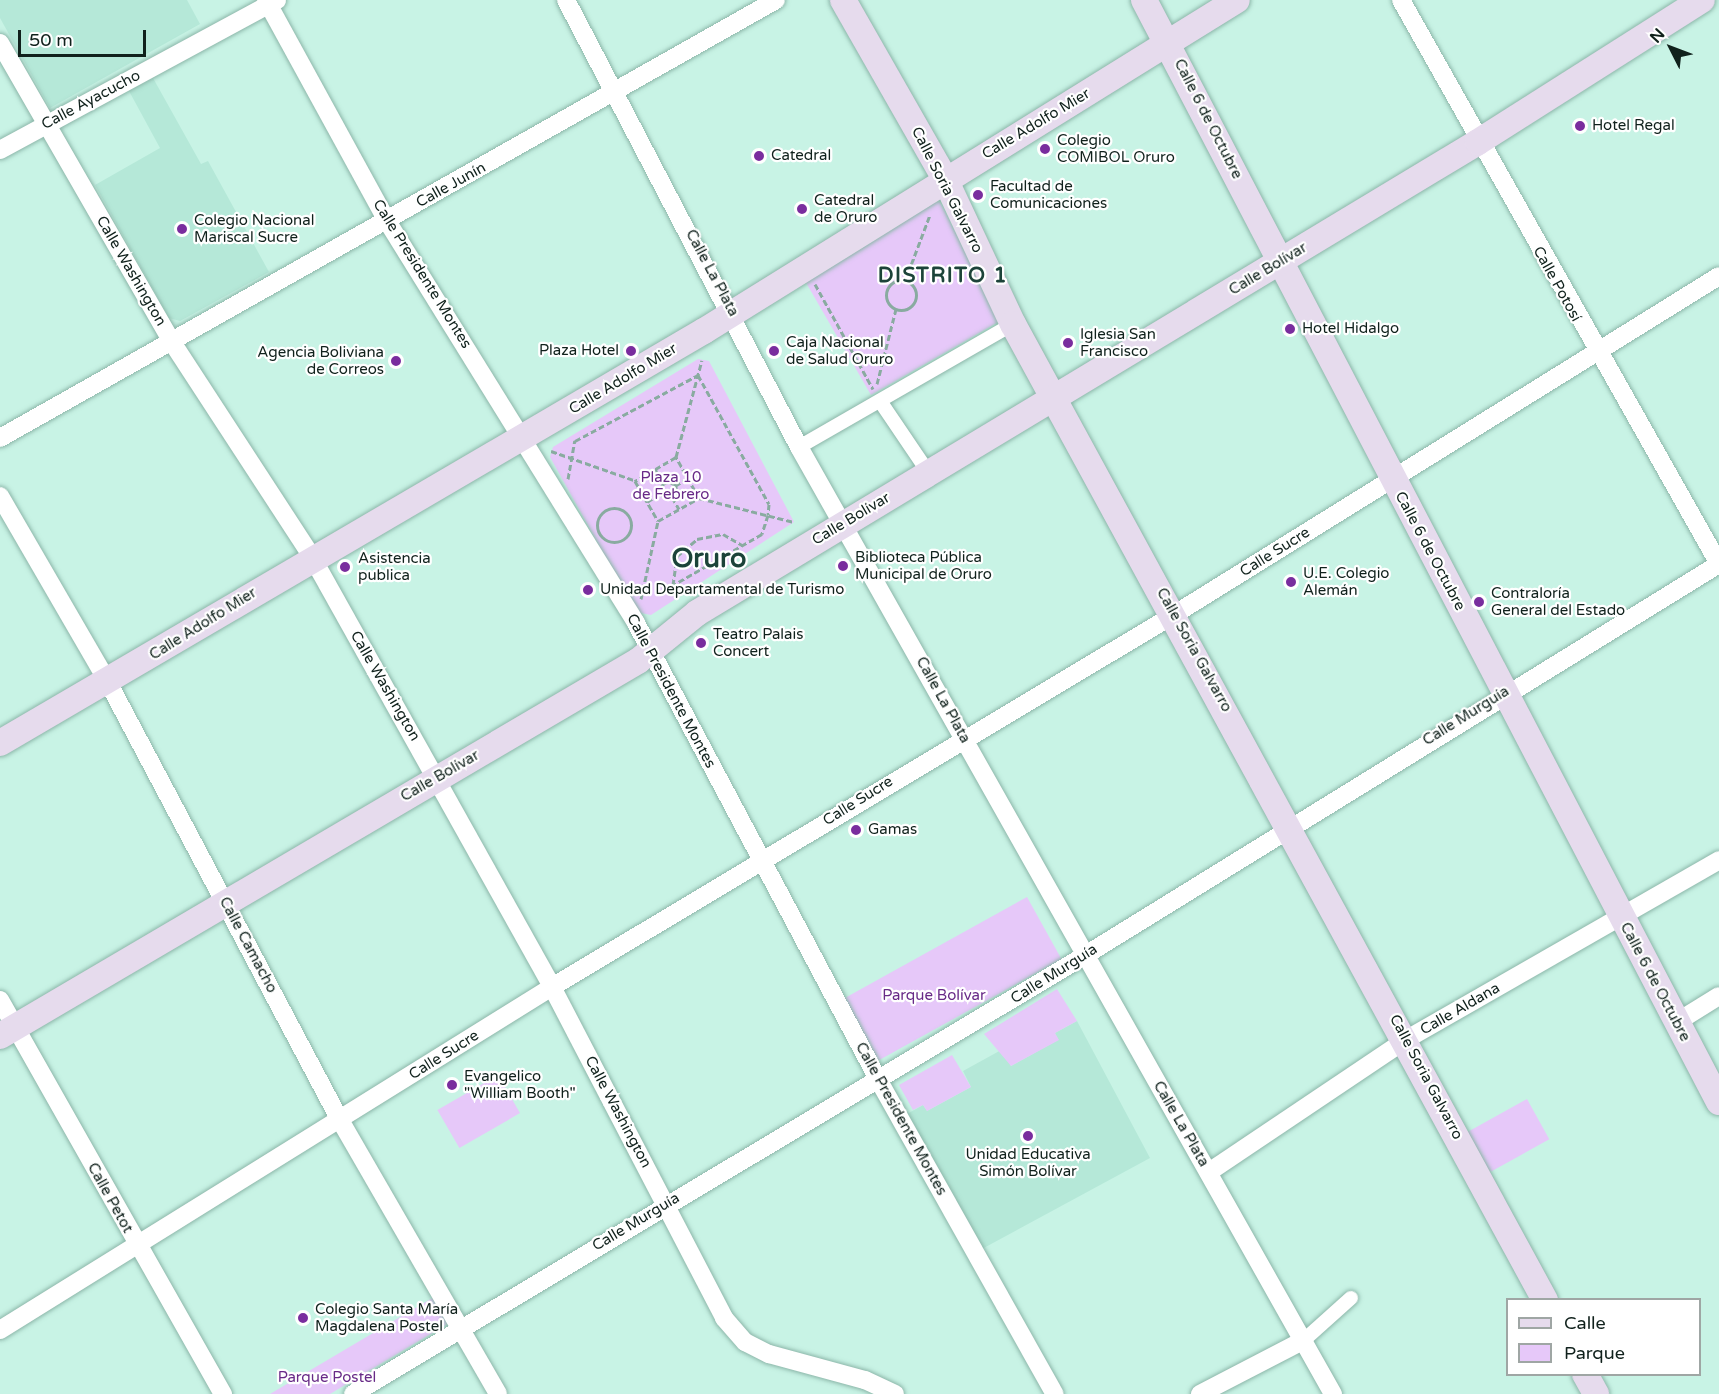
<!DOCTYPE html>
<meta charset="utf-8">
<style>
body{margin:0}
#map{position:relative;width:1719px;height:1394px;overflow:hidden;background:#c8f3e5;font-family:"Varela Round",sans-serif}
div>[style]{position:absolute}
[style*='--x']{left:calc(var(--x)*1px);top:calc(var(--y)*1px);width:calc(var(--w)*1px);rotate:calc(var(--a)*1deg)}
.built>*{inset:0;background:#b5e8d8}
.green>*{inset:0;background:#e6c8f9;transform-origin:0 0}
.path>*{height:3px;margin-top:-1.5px;transform-origin:0;background:repeating-linear-gradient(90deg,#89aba0 0 6px,transparent 0 9px)}
.path>.ring{margin:-1.5px;padding:0;box-sizing:content-box;background:none;border:3px solid #89aba0;border-radius:50%}
.roads{filter:drop-shadow(0 0 2px #8cb6a9) drop-shadow(0 0 2px #8cb6a9)}
.pedestrian>*{height:14px;margin:-7px;padding:0 7px;transform-origin:7px;border-radius:7px;background:#fff}
.minor>*{height:18px;margin:-9px;padding:0 9px;transform-origin:9px;border-radius:9px;background:#fff}
.secondary>*{height:26px;margin:-13px;padding:0 13px;transform-origin:13px;border-radius:13px;background:#e6dbed}
.dots>*{width:16px;height:16px;translate:-50% -50%;box-sizing:border-box;border:3px solid #fff;border-radius:50%}
span{translate:-50% -50%;white-space:nowrap;text-align:center;line-height:1.15;-webkit-text-stroke:4.5px #fff;paint-order:stroke}
.street-label{font-size:15px;color:#10211c}
.poi-label{font-size:15px;color:#10211c}
.left{translate:0 -50%;text-align:left}
.right{translate:-100% -50%;text-align:right}
.park-label{font-size:15px;color:#682a87}
.district-label{font-size:21px;color:#1c4339;font-weight:700;letter-spacing:1.5px}
.town-label{font-size:27px;color:#1c4339;font-weight:700}
.legend{position:absolute;left:1506px;top:1298px;width:195px;height:78px;box-sizing:border-box;background:#fff;border:2px solid #9fa6a4;margin:0;padding:8px 10px;list-style:none;font-size:18px;color:#10211c}
.legend li{display:flex;align-items:center;gap:12px;height:30px}
.legend b{width:30px;border:2px solid #9fa6a4}
.north{position:absolute;left:1641px;top:18px;width:60px;height:60px;-webkit-text-stroke:4px #fff;paint-order:stroke;rotate:312deg;font-size:16px;font-weight:700;line-height:24px;text-align:center;color:#10211c}
.north::after{content:'';display:block;margin:auto;width:21px;height:27px;background:#10211c;clip-path:polygon(50% 0,100% 100%,50% 72%,0 100%)}
.scale{position:absolute;left:18px;top:30px;width:128px;height:27px;box-sizing:border-box;border:3px solid #10211c;border-top:0;padding-left:8px;font-size:18px;line-height:21px;white-space:nowrap;color:#10211c;-webkit-text-stroke:4px #fff;paint-order:stroke}
</style>
<div id="map">
<div class="built">
<div style="clip-path:polygon(0 0,187px 0,200px 24px,50px 108px,0 18px)"></div>
<div style="clip-path:polygon(153px 78px,201px 164px,208px 161px,269px 272px,180px 321px,169px 318px,95px 185px,160px 148px,129px 91px)"></div>
<div style="clip-path:polygon(1077px 1021px,1150px 1158px,980px 1250px,907px 1114px,923px 1105px,927px 1111px,971px 1087px,963px 1071px,1003px 1049px,1011px 1066px,1058px 1040px,1055px 1033px)"></div>
</div>
<div class="green">
<div style="clip-path:polygon(930px 200px,940px 202px,1000px 321px,871px 395px,801px 274px)"></div>
<div style="clip-path:polygon(698px 359px,709px 361px,794px 522px,651px 615px,636px 612px,550px 457px,553px 447px)"></div>
<div style="left:1027px;top:897px;width:71px;height:216px;rotate:61deg"></div>
<div style="clip-path:polygon(1057px 989px,1077px 1021px,1055px 1033px,1059px 1040px,1011px 1066px,984px 1034px)"></div>
<div style="clip-path:polygon(952px 1055px,971px 1087px,927px 1111px,923px 1105px,913px 1110px,899px 1085px)"></div>
<div style="left:498px;top:1075px;width:44px;height:70px;rotate:60deg"></div>
<div style="left:1527px;top:1099px;width:46px;height:69px;rotate:61deg"></div>
<div style="clip-path:polygon(434px 1297px,449px 1323px,330px 1394px,270px 1394px)"></div>
</div>
<div class="path">
<div class="ring" style="left:886px;top:280px;width:27px;height:27px"></div>
<div style="--x:905;--y:281;--w:71;--a:-69.3"></div>
<div style="--x:815;--y:284;--w:120;--a:61.1"></div>
<div style="--x:877;--y:384;--w:77;--a:-75.8"></div>
<div style="--x:551;--y:451;--w:88;--a:19.3"></div>
<div style="--x:676;--y:457;--w:48;--a:149.7"></div>
<div style="--x:635;--y:481;--w:46;--a:60.1"></div>
<div style="--x:658;--y:521;--w:47;--a:-29.3"></div>
<div style="--x:699;--y:498;--w:47;--a:-119.3"></div>
<div style="--x:676;--y:457;--w:100;--a:-75"></div>
<div style="--x:655;--y:469;--w:17;--a:59"></div>
<div style="--x:568;--y:479;--w:39;--a:-80"></div>
<div style="--x:575;--y:441;--w:140;--a:-28.2"></div>
<div style="--x:698;--y:375;--w:147;--a:61.2"></div>
<div style="--x:769;--y:504;--w:11;--a:95"></div>
<div style="--x:768;--y:515;--w:20;--a:108"></div>
<div style="--x:762;--y:534;--w:116;--a:150.1"></div>
<div style="--x:661;--y:592;--w:25;--a:-171"></div>
<div class="ring" style="left:660px;top:482px;width:13px;height:13px"></div>
<div style="--x:675;--y:486;--w:15;--a:-32"></div>
<div style="--x:672;--y:497;--w:14;--a:60"></div>
<div style="--x:699;--y:498;--w:98;--a:14.2"></div>
<div style="--x:647;--y:502;--w:17;--a:-33"></div>
<div class="ring" style="left:597px;top:508px;width:31px;height:31px"></div>
<div style="--x:673;--y:585;--w:29;--a:-82"></div>
<div style="--x:677;--y:556;--w:26;--a:-40"></div>
<div style="--x:697;--y:539;--w:26;--a:-11"></div>
<div style="--x:723;--y:534;--w:22;--a:30"></div>
<div style="--x:641;--y:599;--w:80;--a:-77.7"></div>
</div>
<div class="roads">
<div class="pedestrian">
<div style="--x:880;--y:401;--w:86;--a:55.9"></div>
<div style="--x:799;--y:447;--w:247;--a:-29.9"></div>
<div style="--x:1304;--y:1340;--w:63;--a:-41.8"></div>
</div>
<div class="minor">
<div style="--x:266;--y:0;--w:252;--a:61.3"></div>
<div style="--x:387;--y:221;--w:473;--a:58.2"></div>
<div style="--x:636;--y:623;--w:518;--a:62.05"></div>
<div style="--x:879;--y:1081;--w:359;--a:60.7"></div>
<div style="--x:566;--y:0;--w:504;--a:62.47"></div>
<div style="--x:799;--y:447;--w:1087;--a:60.58"></div>
<div style="--x:1401;--y:0;--w:647;--a:60.58"></div>
<div style="--x:0;--y:43;--w:341;--a:60.1"></div>
<div style="--x:170;--y:339;--w:260;--a:56.9"></div>
<div style="--x:312;--y:557;--w:492;--a:60.8"></div>
<div style="--x:552;--y:987;--w:373;--a:62.5"></div>
<div style="--x:724;--y:1318;--w:32;--a:49"></div>
<div style="--x:745;--y:1342;--w:27;--a:27"></div>
<div style="--x:769;--y:1354;--w:99;--a:15.2"></div>
<div style="--x:865;--y:1380;--w:33;--a:25"></div>
<div style="--x:0;--y:150;--w:315;--a:-28.4"></div>
<div style="--x:0;--y:438;--w:891;--a:-29.44"></div>
<div style="--x:0;--y:496;--w:215;--a:59.9"></div>
<div style="--x:108;--y:682;--w:496;--a:62.1"></div>
<div style="--x:340;--y:1120;--w:316;--a:60"></div>
<div style="--x:0;--y:1000;--w:453;--a:60.5"></div>
<div style="--x:1677;--y:1022;--w:49;--a:-31.8"></div>
<div style="--x:1209;--y:1172;--w:239;--a:-33.9"></div>
<div style="--x:1407;--y:1039;--w:360;--a:-29.8"></div>
<div style="--x:0;--y:1330;--w:650;--a:-31.86"></div>
<div style="--x:552;--y:987;--w:726;--a:-30.91"></div>
<div style="--x:1175;--y:614;--w:640;--a:-31.85"></div>
<div style="--x:353;--y:1394;--w:852;--a:-30.93"></div>
<div style="--x:1084;--y:956;--w:746;--a:-31.69"></div>
<div style="--x:1200;--y:1394;--w:117;--a:-27.4"></div>
</div>
<div class="secondary">
<div style="--x:843;--y:0;--w:206;--a:60.3"></div>
<div style="--x:945;--y:179;--w:160;--a:64.9"></div>
<div style="--x:1013;--y:324;--w:1112;--a:61.41"></div>
<div style="--x:1144;--y:0;--w:1243;--a:62.45"></div>
<div style="--x:0;--y:743;--w:816;--a:-30.34"></div>
<div style="--x:704;--y:331;--w:627;--a:-31.84"></div>
<div style="--x:0;--y:1036;--w:740;--a:-30.45"></div>
<div style="--x:638;--y:661;--w:76;--a:-39.1"></div>
<div style="--x:697;--y:613;--w:912;--a:-31.09"></div>
<div style="--x:1478;--y:142;--w:265;--a:-32.4"></div>
<div style="--x:1585;--y:1374;--w:23;--a:61"></div>
</div>
</div>
<div class="dots">
<div style="left:1580px;top:126px;background:#792d9e"></div>
<div style="left:1045px;top:149px;background:#792d9e"></div>
<div style="left:759px;top:156px;background:#792d9e"></div>
<div style="left:978px;top:195px;background:#792d9e"></div>
<div style="left:802px;top:209px;background:#792d9e"></div>
<div style="left:182px;top:229px;background:#792d9e"></div>
<div style="left:1290px;top:329px;background:#792d9e"></div>
<div style="left:1068px;top:343px;background:#792d9e"></div>
<div style="left:631px;top:351px;background:#792d9e"></div>
<div style="left:774px;top:351px;background:#792d9e"></div>
<div style="left:396px;top:361px;background:#792d9e"></div>
<div style="left:843px;top:566px;background:#792d9e"></div>
<div style="left:345px;top:567px;background:#792d9e"></div>
<div style="left:1291px;top:582px;background:#792d9e"></div>
<div style="left:588px;top:590px;background:#792d9e"></div>
<div style="left:1479px;top:602px;background:#792d9e"></div>
<div style="left:701px;top:643px;background:#792d9e"></div>
<div style="left:856px;top:830px;background:#792d9e"></div>
<div style="left:452px;top:1085px;background:#792d9e"></div>
<div style="left:1028px;top:1136px;background:#792d9e"></div>
<div style="left:303px;top:1318px;background:#792d9e"></div>
</div>
<div class="street-label">
<span style="left:91px;top:100px;rotate:-28deg">Calle Ayacucho</span>
<span style="left:1208px;top:119px;rotate:63deg">Calle 6 de Octubre</span>
<span style="left:1036px;top:124px;rotate:-31deg">Calle Adolfo Mier</span>
<span style="left:451px;top:185px;rotate:-29deg">Calle Junín</span>
<span style="left:947px;top:190px;rotate:63deg">Calle Soria Galvarro</span>
<span style="left:1268px;top:269px;rotate:-31deg">Calle Bolívar</span>
<span style="left:131px;top:271px;rotate:60deg">Calle Washington</span>
<span style="left:712px;top:273px;rotate:62deg">Calle La Plata</span>
<span style="left:422px;top:274px;rotate:58deg">Calle Presidente Montes</span>
<span style="left:1557px;top:284px;rotate:61deg">Calle Potosí</span>
<span style="left:623px;top:379px;rotate:-31deg">Calle Adolfo Mier</span>
<span style="left:851px;top:519px;rotate:-31deg">Calle Bolívar</span>
<span style="left:1430px;top:551px;rotate:62deg">Calle 6 de Octubre</span>
<span style="left:1275px;top:552px;rotate:-32deg">Calle Sucre</span>
<span style="left:203px;top:624px;rotate:-32deg">Calle Adolfo Mier</span>
<span style="left:1194px;top:650px;rotate:61deg">Calle Soria Galvarro</span>
<span style="left:385px;top:686px;rotate:60deg">Calle Washington</span>
<span style="left:671px;top:691px;rotate:62deg">Calle Presidente Montes</span>
<span style="left:943px;top:700px;rotate:61deg">Calle La Plata</span>
<span style="left:1466px;top:716px;rotate:-32deg">Calle Murguía</span>
<span style="left:440px;top:776px;rotate:-30deg">Calle Bolívar</span>
<span style="left:858px;top:801px;rotate:-32deg">Calle Sucre</span>
<span style="left:248px;top:945px;rotate:62deg">Calle Camacho</span>
<span style="left:1054px;top:974px;rotate:-32deg">Calle Murguía</span>
<span style="left:1655px;top:982px;rotate:62deg">Calle 6 de Octubre</span>
<span style="left:1460px;top:1009px;rotate:-30deg">Calle Aldana</span>
<span style="left:444px;top:1055px;rotate:-32deg">Calle Sucre</span>
<span style="left:1426px;top:1077px;rotate:62deg">Calle Soria Galvarro</span>
<span style="left:618px;top:1112px;rotate:62deg">Calle Washington</span>
<span style="left:901px;top:1119px;rotate:61deg">Calle Presidente Montes</span>
<span style="left:1181px;top:1124px;rotate:60deg">Calle La Plata</span>
<span style="left:110px;top:1198px;rotate:61deg">Calle Petot</span>
<span style="left:636px;top:1222px;rotate:-31deg">Calle Murguía</span>
</div>
<div class="poi-label">
<span class="left" style="left:1592px;top:126px">Hotel Regal</span>
<span class="left" style="left:1057px;top:149px">Colegio<br>COMIBOL Oruro</span>
<span class="left" style="left:771px;top:156px">Catedral</span>
<span class="left" style="left:990px;top:195px">Facultad de<br>Comunicaciones</span>
<span class="left" style="left:814px;top:209px">Catedral<br>de Oruro</span>
<span class="left" style="left:194px;top:229px">Colegio Nacional<br>Mariscal Sucre</span>
<span class="left" style="left:1302px;top:329px">Hotel Hidalgo</span>
<span class="left" style="left:1080px;top:343px">Iglesia San<br>Francisco</span>
<span class="left" style="left:786px;top:351px">Caja Nacional<br>de Salud Oruro</span>
<span class="right" style="left:619px;top:351px">Plaza Hotel</span>
<span class="right" style="left:384px;top:361px">Agencia Boliviana<br>de Correos</span>
<span class="left" style="left:855px;top:566px">Biblioteca Pública<br>Municipal de Oruro</span>
<span class="left" style="left:358px;top:567px">Asistencia<br>publica</span>
<span class="left" style="left:1303px;top:582px">U.E. Colegio<br>Alemán</span>
<span class="left" style="left:600px;top:590px">Unidad Departamental de Turismo</span>
<span class="left" style="left:1491px;top:602px">Contraloría<br>General del Estado</span>
<span class="left" style="left:713px;top:643px">Teatro Palais<br>Concert</span>
<span class="left" style="left:868px;top:830px">Gamas</span>
<span class="left" style="left:464px;top:1085px">Evangelico<br>"William Booth"</span>
<span style="left:1028px;top:1163px">Unidad Educativa<br>Simón Bolívar</span>
<span class="left" style="left:315px;top:1318px">Colegio Santa María<br>Magdalena Postel</span>
</div>
<div class="park-label">
<span style="left:671px;top:486px">Plaza 10<br>de Febrero</span>
<span style="left:934px;top:996px">Parque Bolívar</span>
<span style="left:327px;top:1378px">Parque Postel</span>
</div>
<div class="district-label">
<span style="left:943px;top:276px">DISTRITO 1</span>
</div>
<div class="town-label">
<span style="left:709px;top:559px">Oruro</span>
</div>
<ul class="legend">
<li><b style="height:8px;background:#e6dbed"></b>Calle</li>
<li><b style="height:16px;background:#e6c8f9"></b>Parque</li>
</ul>
<div class="north">N</div>
<div class="scale">50 m</div>
</div>
